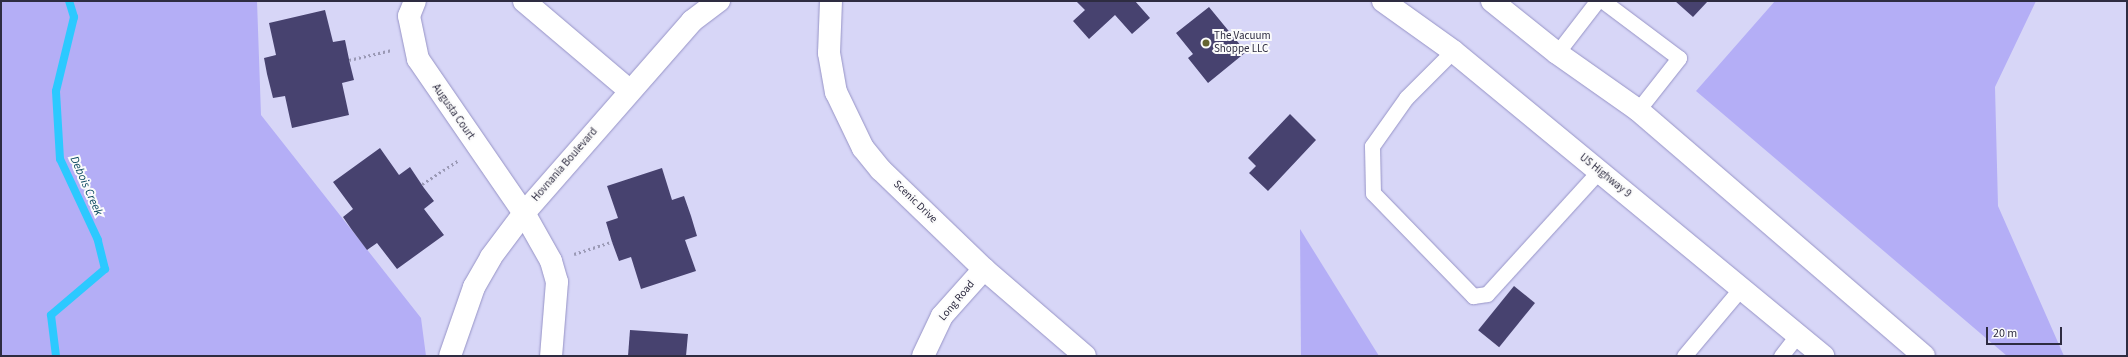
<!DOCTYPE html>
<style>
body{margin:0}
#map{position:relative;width:2128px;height:357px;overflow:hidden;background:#d7d6f7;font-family:"Source Sans 3",sans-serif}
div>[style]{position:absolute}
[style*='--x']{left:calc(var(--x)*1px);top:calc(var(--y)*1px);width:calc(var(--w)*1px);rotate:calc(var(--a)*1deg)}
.green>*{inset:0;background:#b4aef6}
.stream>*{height:8px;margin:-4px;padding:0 4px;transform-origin:4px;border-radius:4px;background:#2cc9ff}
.building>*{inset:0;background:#47426f;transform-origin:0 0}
.path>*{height:2.5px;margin-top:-1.25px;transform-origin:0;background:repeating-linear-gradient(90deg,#9a99b5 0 2px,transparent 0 5px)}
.roads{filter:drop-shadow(0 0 1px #9693c6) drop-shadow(0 0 1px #9693c6)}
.service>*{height:15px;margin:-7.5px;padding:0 7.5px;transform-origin:7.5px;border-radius:7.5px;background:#fff}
.minor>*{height:22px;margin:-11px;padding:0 11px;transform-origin:11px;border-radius:11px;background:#fff}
.trunk>*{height:22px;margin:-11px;padding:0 11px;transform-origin:11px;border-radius:11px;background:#fff}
.dots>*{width:11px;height:11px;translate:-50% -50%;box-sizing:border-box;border:2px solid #fbfbfb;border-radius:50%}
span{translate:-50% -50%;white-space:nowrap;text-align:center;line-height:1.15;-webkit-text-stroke:4px #fbfbfb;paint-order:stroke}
.poi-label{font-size:11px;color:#2e2c41}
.left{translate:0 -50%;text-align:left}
.street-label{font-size:11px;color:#2e2c41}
.water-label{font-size:12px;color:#08485e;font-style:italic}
.frame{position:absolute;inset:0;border:2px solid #2e2c41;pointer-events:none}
.scale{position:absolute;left:1986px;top:327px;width:76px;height:18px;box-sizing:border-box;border:2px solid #2e2c41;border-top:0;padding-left:5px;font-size:12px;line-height:14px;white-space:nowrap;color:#2e2c41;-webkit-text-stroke:3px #fbfbfb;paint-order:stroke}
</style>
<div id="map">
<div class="green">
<div style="clip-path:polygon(1px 1px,257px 1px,261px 115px,421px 318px,426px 356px,1px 356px)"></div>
<div style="clip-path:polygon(1775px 1px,2036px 1px,1995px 87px,1998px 206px,2064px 356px,2007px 356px,1696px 91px)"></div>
<div style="clip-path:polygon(1300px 229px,1379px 356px,1301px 356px)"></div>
</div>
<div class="stream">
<div style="--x:56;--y:356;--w:41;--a:-97"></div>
<div style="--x:51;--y:315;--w:71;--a:-40.4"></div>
<div style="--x:105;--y:269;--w:30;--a:-104"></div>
<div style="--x:98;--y:240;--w:89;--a:-115.1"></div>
<div style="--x:60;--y:159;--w:68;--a:-93.4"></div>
<div style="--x:56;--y:91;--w:76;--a:-76.3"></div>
<div style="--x:74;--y:17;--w:17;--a:-107"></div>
</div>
<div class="building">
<div style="clip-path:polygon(1076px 1px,1135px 1px,1150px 18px,1132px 34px,1115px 15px,1089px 39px,1073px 21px,1085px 10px)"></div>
<div style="clip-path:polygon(1675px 1px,1708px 1px,1693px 17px)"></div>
<div style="clip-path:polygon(1209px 7px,1246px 52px,1208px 83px,1188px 58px,1193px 54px,1176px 33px)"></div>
<div style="clip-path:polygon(325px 10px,333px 42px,345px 40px,350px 64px,354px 80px,342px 83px,349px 115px,292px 128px,285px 96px,273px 98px,267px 74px,264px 58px,276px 55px,269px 23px)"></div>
<div style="clip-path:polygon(1290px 114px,1316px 140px,1268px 191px,1249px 173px,1256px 166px,1248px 158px)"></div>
<div style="clip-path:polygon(380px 148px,399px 175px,410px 167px,424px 188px,434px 201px,424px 209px,444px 235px,397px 269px,377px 243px,367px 250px,352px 230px,343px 217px,353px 209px,333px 182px)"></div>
<div style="clip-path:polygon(662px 168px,672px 200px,684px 196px,691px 216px,697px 236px,685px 240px,696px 271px,641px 289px,631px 257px,619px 261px,612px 242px,606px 222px,618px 218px,607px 186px)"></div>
<div style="left:1514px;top:286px;width:27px;height:57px;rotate:39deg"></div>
<div style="clip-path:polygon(630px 330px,688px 334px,686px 356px,628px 356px)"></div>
</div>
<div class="path">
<div style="--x:349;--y:60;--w:44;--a:-13.1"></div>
<div style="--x:422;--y:184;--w:44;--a:-33"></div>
<div style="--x:574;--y:254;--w:40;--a:-18"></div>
</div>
<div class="roads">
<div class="service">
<div style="--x:1603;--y:1;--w:95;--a:36.9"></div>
<div style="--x:1679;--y:58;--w:66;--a:128.3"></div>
<div style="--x:1453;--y:51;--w:66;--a:135"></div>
<div style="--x:1406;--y:98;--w:59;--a:125.3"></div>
<div style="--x:1372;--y:146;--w:47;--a:88.8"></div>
<div style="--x:1373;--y:193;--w:144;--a:45.8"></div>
<div style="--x:1473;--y:296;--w:14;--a:-8"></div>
<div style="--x:1487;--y:294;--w:166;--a:-47.7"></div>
<div style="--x:1557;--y:53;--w:66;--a:-52.4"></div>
<div style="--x:1684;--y:356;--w:89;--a:-50"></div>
<div style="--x:1781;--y:356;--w:28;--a:-52"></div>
</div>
<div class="minor">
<div style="--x:415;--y:1;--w:16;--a:112"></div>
<div style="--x:409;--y:16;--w:44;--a:78.2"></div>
<div style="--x:418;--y:59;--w:187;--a:55.5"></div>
<div style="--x:524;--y:213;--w:55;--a:60.6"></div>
<div style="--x:551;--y:261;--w:22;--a:74"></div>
<div style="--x:557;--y:282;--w:74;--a:94.6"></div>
<div style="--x:524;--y:1;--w:139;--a:40.3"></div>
<div style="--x:831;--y:1;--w:52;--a:92.2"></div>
<div style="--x:829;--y:53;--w:40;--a:80"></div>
<div style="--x:836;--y:92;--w:62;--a:64.3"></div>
<div style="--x:863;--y:148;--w:28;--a:51"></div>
<div style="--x:881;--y:170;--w:143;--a:43.9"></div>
<div style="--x:984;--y:269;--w:133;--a:40.7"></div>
<div style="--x:450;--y:356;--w:73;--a:-70.8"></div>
<div style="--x:474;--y:287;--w:34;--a:-60"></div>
<div style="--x:491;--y:257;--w:55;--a:-53.1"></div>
<div style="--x:524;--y:213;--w:255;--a:-48.8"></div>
<div style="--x:692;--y:21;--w:34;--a:-37"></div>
<div style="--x:923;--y:356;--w:44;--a:-64.6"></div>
<div style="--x:942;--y:316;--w:63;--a:-48.2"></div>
</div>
<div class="trunk">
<div style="--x:1383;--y:1;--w:86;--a:35.5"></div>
<div style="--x:1453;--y:51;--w:480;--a:39.5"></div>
<div style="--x:1492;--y:1;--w:83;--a:38.7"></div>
<div style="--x:1557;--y:53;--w:99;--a:35.1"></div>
<div style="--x:1638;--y:110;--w:377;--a:40.7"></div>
</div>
</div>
<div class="dots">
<div style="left:1206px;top:43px;background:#656430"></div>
</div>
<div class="poi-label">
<span class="left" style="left:1214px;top:43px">The Vacuum<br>Shoppe LLC</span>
</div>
<div class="street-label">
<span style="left:453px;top:112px;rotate:55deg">Augusta Court</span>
<span style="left:565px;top:165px;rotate:-49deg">Hovnania Boulevard</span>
<span style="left:1605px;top:176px;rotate:39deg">US Highway 9</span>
<span style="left:915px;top:202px;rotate:44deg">Scenic Drive</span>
<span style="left:957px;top:301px;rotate:-50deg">Long Road</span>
</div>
<div class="water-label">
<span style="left:86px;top:186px;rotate:66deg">Debois Creek</span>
</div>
<div class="frame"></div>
<div class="scale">20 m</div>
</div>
